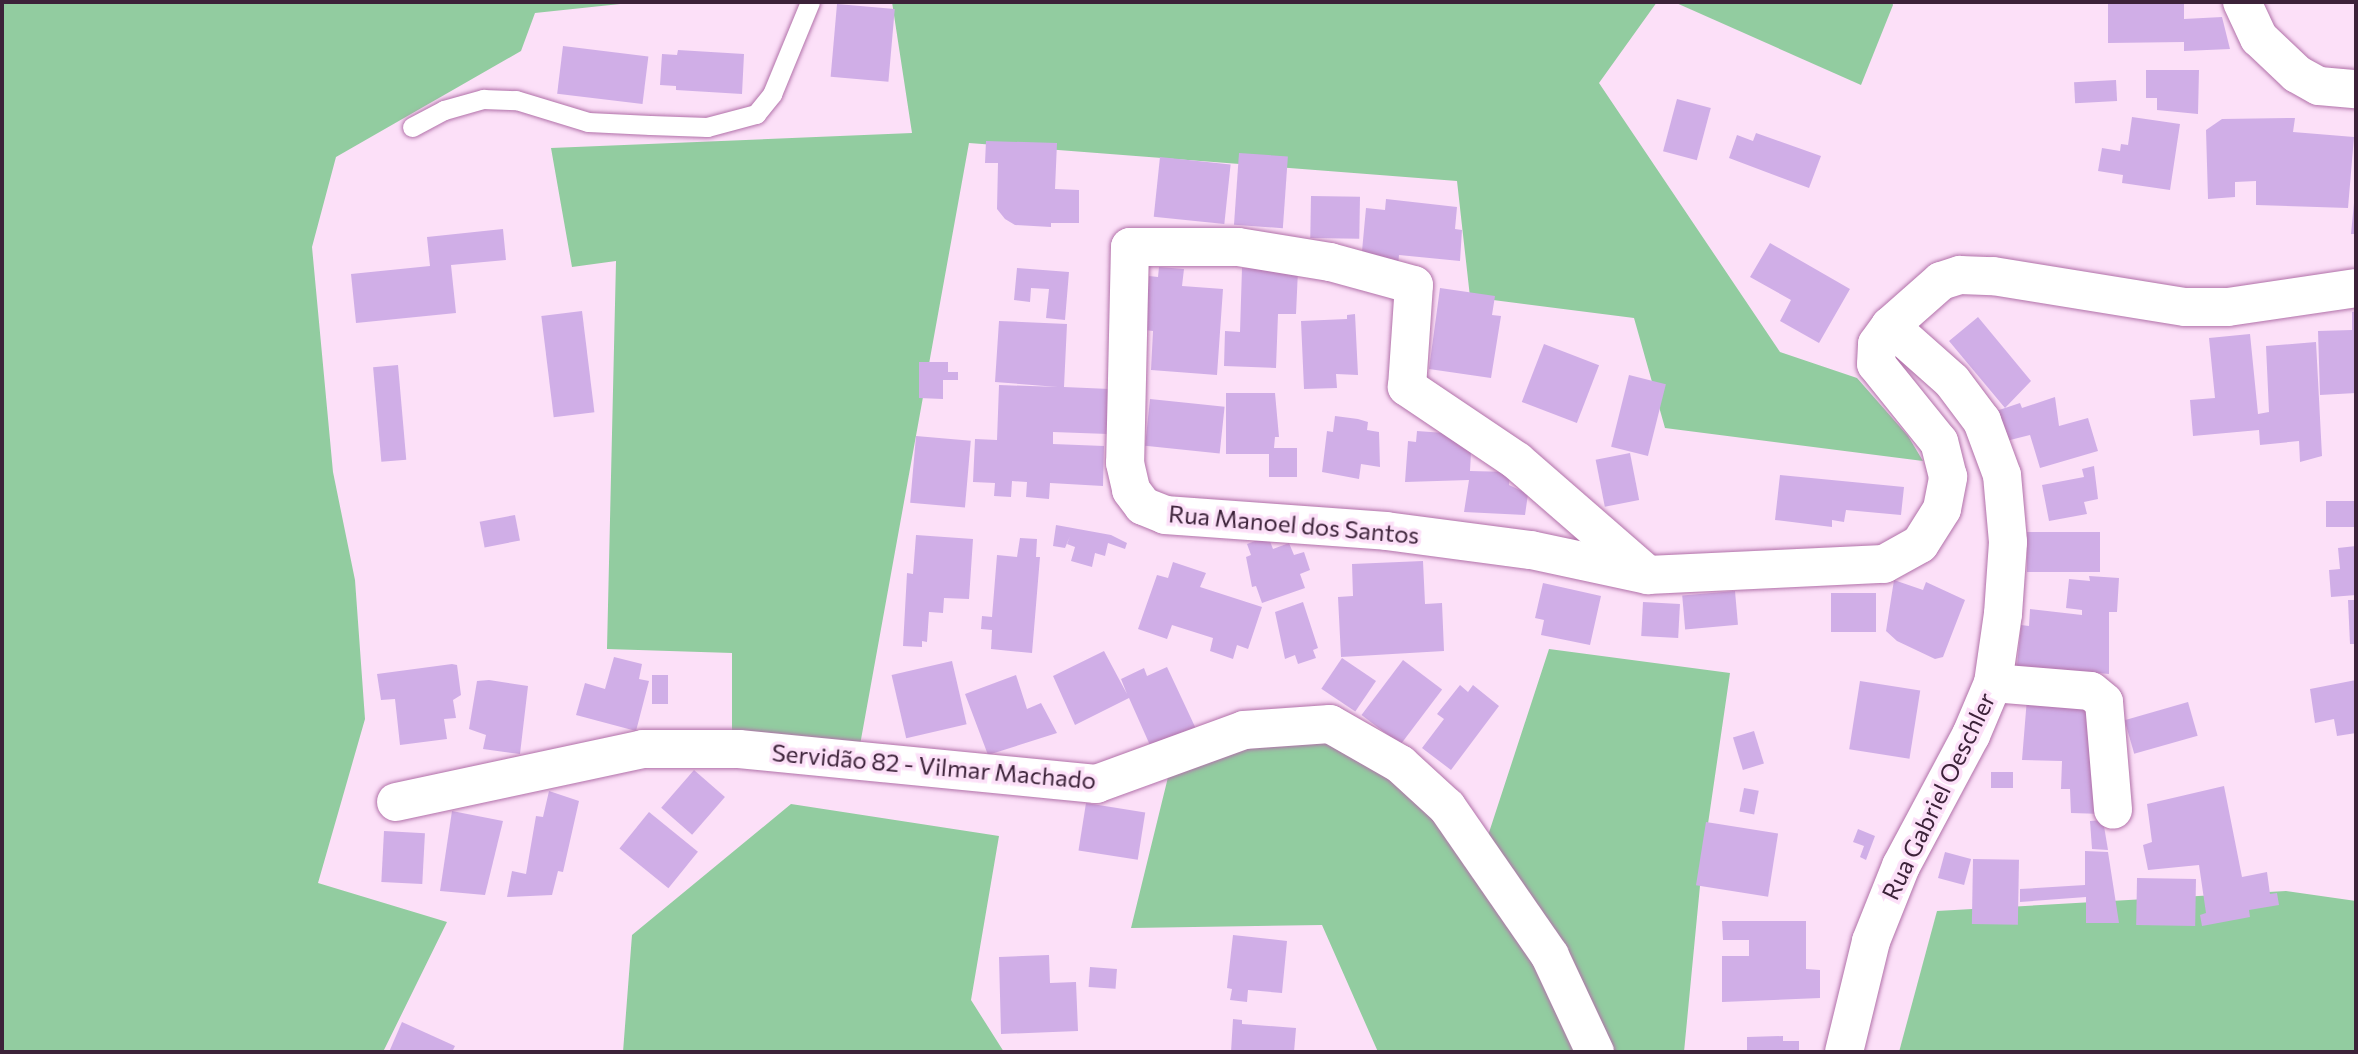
<!DOCTYPE html>
<meta charset="utf-8">
<style>
body{margin:0}
#map{position:relative;width:2358px;height:1054px;overflow:hidden;background:#fce0f8;font-family:Commissioner,sans-serif}
div>[style]{position:absolute}
[style*='--x']{left:calc(var(--x)*1px);top:calc(var(--y)*1px);width:calc(var(--w)*1px);rotate:calc(var(--a)*1deg)}
.forest>*{inset:0;background:#92cca0}
.building>*{inset:0;background:#d0aee7;transform-origin:0 0}
.roads{filter:drop-shadow(0 0 2px #b171a9) drop-shadow(0 0 2px #b171a9)}
.service>*{height:19px;margin:-9.5px;padding:0 9.5px;transform-origin:9.5px;border-radius:9.5px;background:#fff}
.minor>*{height:38px;margin:-19px;padding:0 19px;transform-origin:19px;border-radius:19px;background:#fff}
span{translate:-50% -50%;white-space:nowrap;text-align:center;line-height:1.15;-webkit-text-stroke:7px #fce0f8;paint-order:stroke}
.street-label{font-size:24px;color:#3c2239}
.frame{position:absolute;inset:0;border:4px solid #3c2239;pointer-events:none}
</style>
<div id="map">
<div class="forest">
<div style="clip-path:polygon(2px 2px,639px 2px,535px 13px,521px 51px,336px 157px,312px 247px,333px 472px,355px 580px,365px 719px,318px 883px,447px 922px,383px 1052px,2px 1052px)"></div>
<div style="clip-path:polygon(892px 2px,1657px 2px,1599px 83px,1780px 352px,1857px 378px,1908px 436px,1923px 461px,1665px 428px,1634px 318px,1470px 297px,1457px 181px,969px 143px,858px 756px,732px 736px,732px 653px,607px 649px,616px 261px,572px 267px,551px 148px,912px 133px)"></div>
<div style="clip-path:polygon(1674px 2px,1892px 2px,1893px 5px,1861px 85px)"></div>
<div style="clip-path:polygon(1549px 649px,1730px 673px,1702px 865px,1684px 1052px,1378px 1052px,1322px 925px,1131px 928px,1170px 769px,1241px 735px,1329px 733px,1392px 768px,1480px 860px)"></div>
<div style="clip-path:polygon(791px 804px,999px 836px,971px 1000px,1004px 1052px,623px 1052px,632px 935px)"></div>
<div style="clip-path:polygon(2286px 891px,2356px 901px,2356px 1052px,1899px 1052px,1937px 911px)"></div>
</div>
<div class="building">
<div style="clip-path:polygon(2108px 2px,2184px 2px,2184px 19px,2222px 17px,2230px 49px,2184px 51px,2184px 42px,2108px 43px)"></div>
<div style="left:837px;top:4px;width:58px;height:73px;rotate:5deg"></div>
<div style="left:563px;top:46px;width:86px;height:48px;rotate:7deg"></div>
<div style="clip-path:polygon(678px 50px,744px 54px,742px 94px,676px 90px,676px 86px,660px 85px,662px 54px,677px 55px)"></div>
<div style="clip-path:polygon(2146px 70px,2199px 70px,2198px 114px,2157px 110px,2157px 98px,2146px 98px)"></div>
<div style="left:2116px;top:80px;width:21px;height:42px;rotate:87deg"></div>
<div style="left:1677px;top:99px;width:35px;height:54px;rotate:15deg"></div>
<div style="clip-path:polygon(2132px 117px,2180px 124px,2170px 190px,2122px 183px,2123px 175px,2098px 171px,2102px 148px,2120px 151px,2121px 144px,2128px 145px)"></div>
<div style="clip-path:polygon(2295px 118px,2293px 132px,2354px 137px,2348px 208px,2256px 205px,2256px 181px,2235px 182px,2235px 197px,2208px 199px,2206px 130px,2222px 119px)"></div>
<div style="clip-path:polygon(1756px 133px,1821px 156px,1809px 188px,1729px 158px,1737px 135px,1753px 141px)"></div>
<div style="clip-path:polygon(986px 141px,1057px 143px,1055px 189px,1079px 190px,1079px 223px,1051px 223px,1051px 227px,1015px 225px,1005px 219px,997px 209px,998px 163px,985px 163px)"></div>
<div style="left:1239px;top:153px;width:49px;height:72px;rotate:4deg"></div>
<div style="left:1160px;top:157px;width:71px;height:60px;rotate:6deg"></div>
<div style="left:1311px;top:196px;width:49px;height:42px;rotate:1deg"></div>
<div style="clip-path:polygon(1386px 199px,1457px 207px,1455px 229px,1462px 230px,1460px 261px,1399px 255px,1398px 266px,1361px 262px,1366px 208px,1385px 210px)"></div>
<div style="clip-path:polygon(2354px 203px,2356px 203px,2356px 234px,2351px 234px)"></div>
<div style="clip-path:polygon(503px 229px,506px 260px,451px 265px,456px 313px,356px 323px,351px 274px,430px 266px,427px 237px)"></div>
<div style="clip-path:polygon(1770px 243px,1850px 289px,1819px 343px,1780px 321px,1791px 300px,1750px 277px)"></div>
<div style="clip-path:polygon(1159px 267px,1184px 269px,1182px 286px,1223px 289px,1217px 375px,1151px 370px,1153px 331px,1145px 330px,1149px 276px,1158px 277px)"></div>
<div style="clip-path:polygon(1017px 268px,1069px 272px,1065px 320px,1046px 318px,1049px 289px,1031px 288px,1030px 302px,1014px 300px)"></div>
<div style="clip-path:polygon(1242px 268px,1298px 270px,1296px 314px,1278px 314px,1276px 368px,1224px 366px,1225px 331px,1240px 332px)"></div>
<div style="clip-path:polygon(1440px 288px,1495px 296px,1492px 315px,1501px 316px,1491px 378px,1429px 369px)"></div>
<div style="left:582px;top:311px;width:102px;height:41px;rotate:83deg"></div>
<div style="clip-path:polygon(2356px 311px,2356px 393px,2320px 395px,2318px 331px,2352px 330px,2352px 312px)"></div>
<div style="clip-path:polygon(1355px 314px,1358px 375px,1336px 374px,1337px 388px,1304px 389px,1301px 321px,1347px 319px,1347px 315px)"></div>
<div style="clip-path:polygon(1978px 317px,2031px 381px,2005px 408px,2020px 403px,2022px 408px,2055px 397px,2059px 426px,2088px 418px,2098px 451px,2040px 468px,2030px 435px,2006px 441px,1996px 411px,2005px 408px,1949px 341px)"></div>
<div style="clip-path:polygon(999px 321px,1067px 324px,1064px 387px,1110px 389px,1108px 434px,1053px 432px,1053px 444px,1104px 446px,1103px 486px,1050px 483px,1049px 499px,1026px 497px,1027px 482px,1012px 481px,1011px 497px,994px 496px,995px 483px,973px 482px,975px 439px,997px 440px,999px 385px,1058px 387px,995px 382px)"></div>
<div style="clip-path:polygon(2250px 334px,2258px 414px,2269px 412px,2266px 346px,2316px 342px,2322px 456px,2300px 462px,2299px 441px,2260px 445px,2259px 430px,2193px 436px,2190px 400px,2215px 398px,2209px 338px)"></div>
<div style="left:1544px;top:344px;width:59px;height:62px;rotate:21deg"></div>
<div style="clip-path:polygon(919px 362px,948px 362px,948px 372px,958px 372px,958px 380px,943px 380px,943px 399px,919px 398px)"></div>
<div style="left:398px;top:365px;width:95px;height:25px;rotate:85deg"></div>
<div style="left:1629px;top:375px;width:38px;height:74px;rotate:14deg"></div>
<div style="clip-path:polygon(1226px 393px,1275px 393px,1279px 437px,1275px 437px,1274px 448px,1297px 448px,1297px 477px,1269px 477px,1269px 454px,1226px 454px)"></div>
<div style="left:1150px;top:399px;width:75px;height:47px;rotate:6deg"></div>
<div style="clip-path:polygon(1335px 416px,1358px 419px,1368px 422px,1367px 430px,1379px 432px,1380px 467px,1361px 464px,1359px 479px,1322px 472px,1327px 431px,1333px 432px)"></div>
<div style="clip-path:polygon(1417px 431px,1472px 435px,1470px 471px,1510px 472px,1509px 485px,1528px 494px,1525px 515px,1464px 512px,1469px 480px,1405px 482px,1408px 441px,1416px 442px)"></div>
<div style="left:916px;top:436px;width:55px;height:67px;rotate:5deg"></div>
<div style="left:1630px;top:453px;width:48px;height:35px;rotate:79deg"></div>
<div style="clip-path:polygon(2094px 466px,2098px 499px,2084px 502px,2087px 514px,2049px 521px,2042px 485px,2084px 477px,2082px 469px)"></div>
<div style="clip-path:polygon(1780px 475px,1904px 487px,1901px 515px,1846px 510px,1844px 522px,1832px 520px,1832px 527px,1775px 520px)"></div>
<div style="left:2326px;top:501px;width:30px;height:26px"></div>
<div style="left:515px;top:515px;width:26px;height:36px;rotate:79deg"></div>
<div style="clip-path:polygon(1056px 525px,1111px 535px,1127px 543px,1125px 549px,1108px 543px,1105px 556px,1095px 553px,1092px 567px,1071px 561px,1075px 547px,1067px 544px,1070px 536px,1065px 548px,1053px 546px)"></div>
<div style="left:2027px;top:532px;width:73px;height:40px"></div>
<div style="clip-path:polygon(916px 535px,973px 539px,969px 599px,944px 598px,943px 613px,929px 612px,927px 642px,922px 641px,922px 647px,903px 646px,907px 573px,913px 574px)"></div>
<div style="clip-path:polygon(1268px 536px,1273px 549px,1289px 543px,1294px 555px,1304px 552px,1310px 570px,1300px 574px,1305px 588px,1262px 603px,1256px 586px,1252px 587px,1246px 557px,1251px 555px,1247px 544px)"></div>
<div style="clip-path:polygon(1020px 538px,1037px 539px,1036px 557px,1040px 557px,1032px 653px,991px 649px,992px 630px,981px 629px,982px 616px,992px 617px,997px 555px,1017px 557px)"></div>
<div style="clip-path:polygon(2356px 546px,2356px 595px,2331px 597px,2329px 570px,2340px 569px,2338px 548px)"></div>
<div style="clip-path:polygon(1423px 561px,1425px 604px,1442px 603px,1444px 651px,1341px 657px,1338px 597px,1353px 596px,1352px 564px)"></div>
<div style="clip-path:polygon(1173px 562px,1206px 573px,1200px 587px,1262px 607px,1248px 649px,1237px 645px,1233px 659px,1210px 651px,1213px 638px,1172px 625px,1167px 639px,1138px 629px,1157px 575px,1168px 578px)"></div>
<div style="clip-path:polygon(2089px 576px,2119px 578px,2117px 612px,2109px 612px,2109px 674px,2017px 666px,2021px 625px,2029px 626px,2030px 609px,2082px 615px,2082px 610px,2066px 608px,2069px 579px,2090px 581px)"></div>
<div style="clip-path:polygon(1894px 580px,1923px 590px,1926px 582px,1965px 600px,1943px 657px,1935px 659px,1897px 641px,1886px 631px)"></div>
<div style="clip-path:polygon(1543px 583px,1601px 596px,1590px 645px,1541px 635px,1544px 620px,1535px 618px)"></div>
<div style="left:1735px;top:591px;width:34px;height:53px;rotate:85deg"></div>
<div style="left:1831px;top:593px;width:45px;height:39px"></div>
<div style="clip-path:polygon(2348px 600px,2356px 600px,2356px 644px,2350px 644px)"></div>
<div style="clip-path:polygon(1303px 602px,1318px 648px,1313px 650px,1316px 658px,1298px 664px,1295px 655px,1285px 659px,1275px 612px)"></div>
<div style="left:1643px;top:602px;width:37px;height:34px;rotate:3deg"></div>
<div style="clip-path:polygon(1104px 651px,1127px 694px,1121px 679px,1144px 668px,1147px 676px,1167px 667px,1197px 731px,1153px 752px,1129px 698px,1075px 725px,1053px 676px)"></div>
<div style="clip-path:polygon(614px 657px,642px 664px,639px 679px,649px 681px,636px 731px,576px 715px,585px 683px,605px 689px)"></div>
<div style="left:1342px;top:658px;width:41px;height:37px;rotate:34deg"></div>
<div style="left:1403px;top:660px;width:49px;height:69px;rotate:37deg"></div>
<div style="left:952px;top:661px;width:65px;height:62px;rotate:77deg"></div>
<div style="clip-path:polygon(452px 664px,457px 665px,461px 695px,453px 700px,456px 718px,444px 719px,447px 739px,400px 745px,395px 699px,381px 700px,377px 674px)"></div>
<div style="left:652px;top:675px;width:16px;height:29px"></div>
<div style="clip-path:polygon(1016px 675px,1027px 709px,1041px 703px,1057px 733px,988px 755px,965px 694px)"></div>
<div style="clip-path:polygon(489px 680px,528px 686px,520px 754px,483px 749px,486px 735px,469px 729px,477px 681px)"></div>
<div style="clip-path:polygon(2356px 680px,2356px 733px,2337px 736px,2334px 719px,2315px 723px,2310px 689px)"></div>
<div style="left:1860px;top:681px;width:61px;height:69px;rotate:9deg"></div>
<div style="clip-path:polygon(1460px 685px,1468px 692px,1473px 685px,1499px 706px,1451px 770px,1422px 748px,1444px 719px,1437px 714px)"></div>
<div style="clip-path:polygon(2027px 698px,2092px 703px,2103px 814px,2071px 813px,2070px 789px,2061px 789px,2062px 761px,2022px 760px)"></div>
<div style="left:2188px;top:702px;width:35px;height:66px;rotate:74deg"></div>
<div style="left:1754px;top:731px;width:34px;height:22px;rotate:73deg"></div>
<div style="left:694px;top:770px;width:41px;height:50px;rotate:41deg"></div>
<div style="left:1991px;top:772px;width:22px;height:16px"></div>
<div style="clip-path:polygon(2224px 786px,2242px 877px,2267px 872px,2270px 894px,2277px 893px,2279px 905px,2249px 910px,2250px 917px,2202px 926px,2200px 915px,2206px 913px,2199px 865px,2148px 870px,2143px 845px,2152px 842px,2147px 804px)"></div>
<div style="left:1744px;top:788px;width:15px;height:24px;rotate:11deg"></div>
<div style="clip-path:polygon(549px 791px,579px 801px,563px 872px,558px 871px,552px 895px,507px 897px,512px 871px,526px 874px,536px 816px,543px 817px)"></div>
<div style="left:1086px;top:803px;width:60px;height:48px;rotate:9deg"></div>
<div style="clip-path:polygon(452px 811px,503px 821px,485px 895px,440px 891px)"></div>
<div style="left:649px;top:812px;width:63px;height:47px;rotate:39deg"></div>
<div style="clip-path:polygon(2103px 820px,2108px 850px,2092px 849px,2090px 821px)"></div>
<div style="left:1706px;top:822px;width:73px;height:64px;rotate:9deg"></div>
<div style="clip-path:polygon(1858px 829px,1875px 836px,1866px 860px,1860px 857px,1864px 846px,1853px 842px)"></div>
<div style="left:384px;top:831px;width:41px;height:51px;rotate:3deg"></div>
<div style="clip-path:polygon(2085px 851px,2108px 852px,2119px 923px,2086px 923px,2086px 897px,2020px 902px,2020px 889px,2085px 885px)"></div>
<div style="left:1945px;top:852px;width:27px;height:27px;rotate:15deg"></div>
<div style="left:1973px;top:859px;width:46px;height:65px;rotate:1deg"></div>
<div style="left:2137px;top:878px;width:59px;height:47px;rotate:1deg"></div>
<div style="clip-path:polygon(1722px 921px,1806px 921px,1806px 969px,1820px 970px,1820px 998px,1722px 1002px,1722px 956px,1749px 956px,1749px 940px,1723px 940px)"></div>
<div style="clip-path:polygon(1233px 935px,1287px 941px,1282px 993px,1248px 990px,1247px 1002px,1230px 1000px,1232px 989px,1227px 988px)"></div>
<div style="clip-path:polygon(1049px 955px,1050px 983px,1076px 982px,1078px 1031px,1001px 1034px,999px 957px)"></div>
<div style="left:1090px;top:967px;width:27px;height:20px;rotate:4deg"></div>
<div style="clip-path:polygon(1233px 1019px,1242px 1020px,1242px 1024px,1296px 1028px,1294px 1052px,1231px 1052px)"></div>
<div style="clip-path:polygon(402px 1022px,455px 1046px,452px 1052px,389px 1052px)"></div>
<div style="clip-path:polygon(1783px 1036px,1783px 1041px,1799px 1041px,1799px 1052px,1747px 1052px,1747px 1037px)"></div>
</div>
<div class="roads">
<div class="service">
<div style="--x:412;--y:127;--w:36;--a:-28"></div>
<div style="--x:444;--y:110;--w:41;--a:-15.8"></div>
<div style="--x:483;--y:99;--w:33;--a:2"></div>
<div style="--x:516;--y:100;--w:75;--a:17"></div>
<div style="--x:588;--y:122;--w:62;--a:2.8"></div>
<div style="--x:650;--y:125;--w:57;--a:2"></div>
<div style="--x:707;--y:127;--w:51;--a:-14.9"></div>
<div style="--x:756;--y:114;--w:26;--a:-51"></div>
<div style="--x:772;--y:94;--w:100;--a:-67.6"></div>
</div>
<div class="minor">
<div style="--x:2242;--y:2;--w:40;--a:65"></div>
<div style="--x:2259;--y:38;--w:52;--a:43.5"></div>
<div style="--x:2297;--y:74;--w:25;--a:29"></div>
<div style="--x:2319;--y:86;--w:37;--a:5"></div>
<div style="--x:1648;--y:575;--w:174;--a:-139"></div>
<div style="--x:1517;--y:461;--w:133;--a:-146.1"></div>
<div style="--x:1407;--y:387;--w:102;--a:-86.1"></div>
<div style="--x:1414;--y:285;--w:87;--a:-164.7"></div>
<div style="--x:1330;--y:262;--w:93;--a:-170.7"></div>
<div style="--x:1238;--y:247;--w:108;--a:180"></div>
<div style="--x:1130;--y:247;--w:216;--a:91.3"></div>
<div style="--x:1125;--y:463;--w:28;--a:77"></div>
<div style="--x:1131;--y:490;--w:20;--a:53"></div>
<div style="--x:1143;--y:506;--w:24;--a:22"></div>
<div style="--x:1165;--y:515;--w:222;--a:4.1"></div>
<div style="--x:1386;--y:531;--w:146;--a:7.5"></div>
<div style="--x:1531;--y:550;--w:120;--a:12.1"></div>
<div style="--x:1648;--y:575;--w:236;--a:-2.7"></div>
<div style="--x:1884;--y:564;--w:41;--a:-29.1"></div>
<div style="--x:1920;--y:544;--w:41;--a:-57.8"></div>
<div style="--x:1942;--y:509;--w:33;--a:-79"></div>
<div style="--x:1948;--y:477;--w:36;--a:-104"></div>
<div style="--x:1939;--y:442;--w:100;--a:-128.9"></div>
<div style="--x:1876;--y:364;--w:20;--a:-87"></div>
<div style="--x:1877;--y:344;--w:22;--a:-54"></div>
<div style="--x:1890;--y:326;--w:68;--a:-41.4"></div>
<div style="--x:1941;--y:281;--w:20;--a:-18"></div>
<div style="--x:1960;--y:275;--w:33;--a:2"></div>
<div style="--x:1993;--y:276;--w:194;--a:9.2"></div>
<div style="--x:2185;--y:307;--w:43;--a:0"></div>
<div style="--x:2228;--y:307;--w:129;--a:-8.4"></div>
<div style="--x:1993;--y:683;--w:98;--a:4.7"></div>
<div style="--x:2091;--y:691;--w:17;--a:40"></div>
<div style="--x:2104;--y:702;--w:108;--a:85.2"></div>
<div style="--x:396;--y:802;--w:253;--a:-12.1"></div>
<div style="--x:643;--y:749;--w:96;--a:0"></div>
<div style="--x:739;--y:749;--w:359;--a:5.6"></div>
<div style="--x:1096;--y:784;--w:158;--a:-20"></div>
<div style="--x:1244;--y:730;--w:86;--a:-4"></div>
<div style="--x:1330;--y:724;--w:81;--a:29.7"></div>
<div style="--x:1400;--y:764;--w:64;--a:42.5"></div>
<div style="--x:1447;--y:807;--w:181;--a:55.3"></div>
<div style="--x:1550;--y:956;--w:106;--a:64.9"></div>
<div style="--x:1844;--y:1052;--w:114;--a:-76.3"></div>
<div style="--x:1871;--y:941;--w:81;--a:-68.2"></div>
<div style="--x:1901;--y:866;--w:149;--a:-61.9"></div>
<div style="--x:1971;--y:735;--w:56;--a:-67.1"></div>
<div style="--x:1993;--y:683;--w:70;--a:-81.8"></div>
<div style="--x:2003;--y:614;--w:72;--a:-86"></div>
<div style="--x:2008;--y:542;--w:67;--a:-95.1"></div>
<div style="--x:2002;--y:475;--w:58;--a:-110.3"></div>
<div style="--x:1982;--y:421;--w:50;--a:-126.9"></div>
<div style="--x:1952;--y:381;--w:83;--a:-138.4"></div>
</div>
</div>
<div class="street-label">
<span style="left:1294px;top:524px;rotate:5deg">Rua Manoel dos Santos</span>
<span style="left:934px;top:766px;rotate:5deg">Servidão 82 - Vilmar Machado</span>
<span style="left:1938px;top:796px;rotate:-64deg">Rua Gabriel Oeschler</span>
</div>
<div class="frame"></div>
</div>
